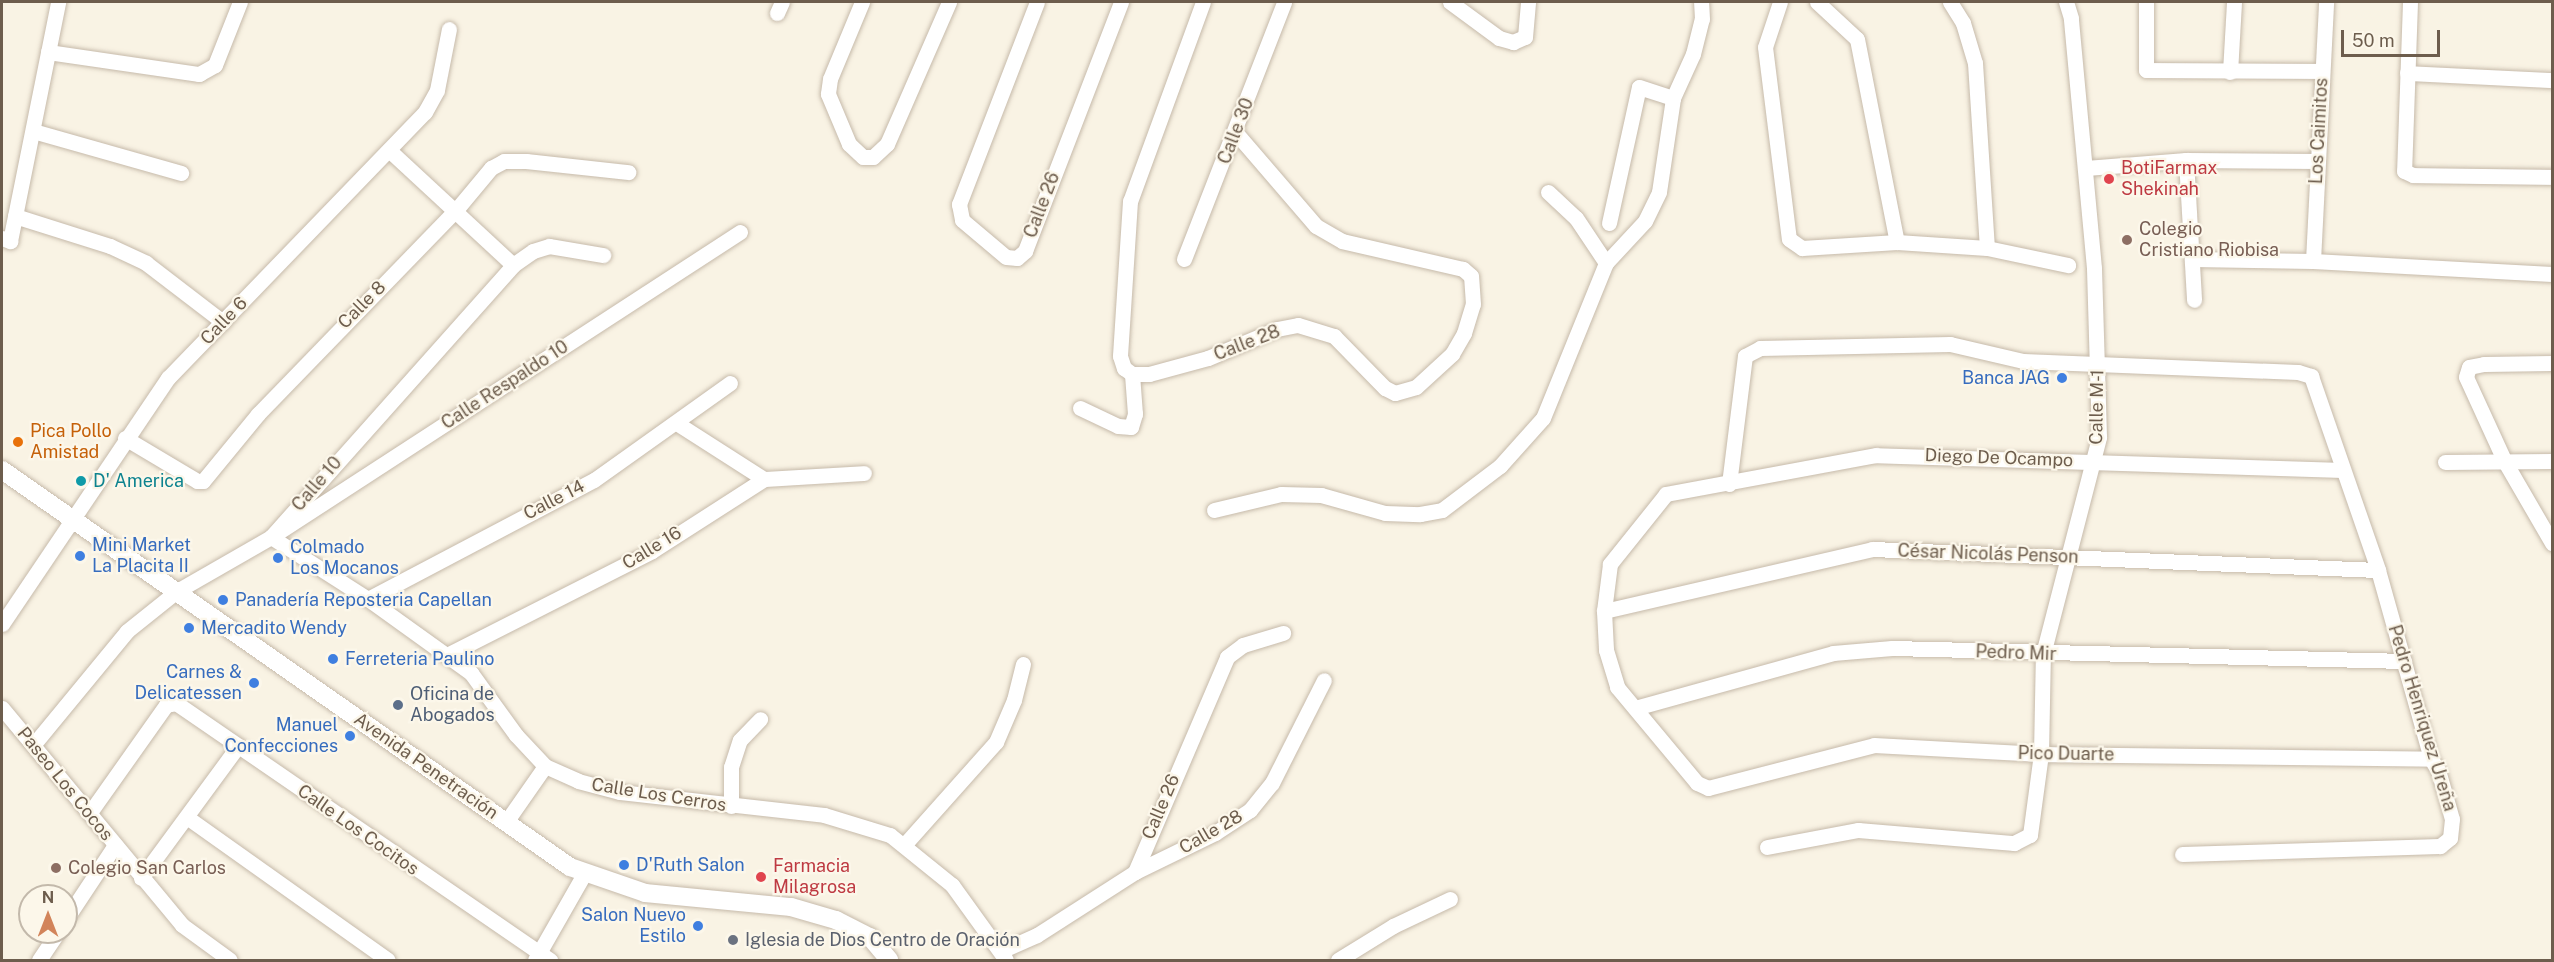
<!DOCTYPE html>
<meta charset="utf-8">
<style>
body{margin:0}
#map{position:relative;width:2554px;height:962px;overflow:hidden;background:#f9f3e4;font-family:"Public Sans",sans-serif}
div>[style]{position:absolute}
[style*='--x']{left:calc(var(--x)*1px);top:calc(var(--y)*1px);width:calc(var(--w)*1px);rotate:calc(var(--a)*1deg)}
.roads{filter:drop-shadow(0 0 2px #c6baaa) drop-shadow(0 0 2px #c6baaa)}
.minor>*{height:15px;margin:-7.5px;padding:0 7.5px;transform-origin:7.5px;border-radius:7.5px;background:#fff}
.tertiary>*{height:18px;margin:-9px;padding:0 9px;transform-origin:9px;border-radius:9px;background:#fff}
.dots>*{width:16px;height:16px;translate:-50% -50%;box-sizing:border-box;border:3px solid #fcf7ea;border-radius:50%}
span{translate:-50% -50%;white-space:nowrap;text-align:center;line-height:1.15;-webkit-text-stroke:4.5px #fcf7ea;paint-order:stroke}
.street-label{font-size:18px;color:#6d5d4d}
.health-label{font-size:18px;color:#be3a42}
.left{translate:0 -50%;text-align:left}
.education-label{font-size:18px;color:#785e54}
.shop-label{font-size:18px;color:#366cbe}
.right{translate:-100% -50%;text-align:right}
.food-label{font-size:18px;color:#c56008}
.culture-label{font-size:18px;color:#0d838f}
.service-label{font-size:18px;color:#4e5e75}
.worship-label{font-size:18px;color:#5b616d}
.frame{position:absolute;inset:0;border:3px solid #6d5d4d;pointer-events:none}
.north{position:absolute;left:18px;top:884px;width:60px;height:60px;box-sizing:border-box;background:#fcf7ea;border:2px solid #c3b9ab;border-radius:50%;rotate:0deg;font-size:16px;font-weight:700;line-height:24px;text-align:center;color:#6d5d4d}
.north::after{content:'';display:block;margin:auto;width:21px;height:27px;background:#d2845a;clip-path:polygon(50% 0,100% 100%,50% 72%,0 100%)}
.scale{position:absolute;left:2341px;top:30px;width:99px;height:27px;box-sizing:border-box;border:3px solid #6d5d4d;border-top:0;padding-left:8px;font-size:18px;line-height:21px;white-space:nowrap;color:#6d5d4d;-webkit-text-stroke:4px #fcf7ea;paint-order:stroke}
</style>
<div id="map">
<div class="roads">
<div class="minor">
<div style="--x:862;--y:2;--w:83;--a:112.6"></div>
<div style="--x:830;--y:79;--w:15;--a:98"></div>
<div style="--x:828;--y:94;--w:54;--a:67.2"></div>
<div style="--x:849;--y:144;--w:19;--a:43"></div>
<div style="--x:863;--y:157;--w:10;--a:0"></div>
<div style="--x:873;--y:157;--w:19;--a:-43"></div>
<div style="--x:887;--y:144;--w:155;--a:-66.4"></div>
<div style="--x:1037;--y:2;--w:217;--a:111.1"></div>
<div style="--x:959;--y:204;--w:16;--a:79"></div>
<div style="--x:962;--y:220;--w:57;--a:40.1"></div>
<div style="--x:1006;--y:257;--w:11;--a:5"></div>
<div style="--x:1017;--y:258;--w:11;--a:-41"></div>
<div style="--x:1025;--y:251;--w:267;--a:-68.9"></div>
<div style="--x:1203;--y:2;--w:212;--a:110.1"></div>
<div style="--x:1130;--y:201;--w:155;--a:93.7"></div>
<div style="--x:1120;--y:356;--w:13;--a:72"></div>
<div style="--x:1124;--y:368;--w:10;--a:37"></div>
<div style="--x:1132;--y:374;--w:17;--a:0"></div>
<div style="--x:1149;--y:374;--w:61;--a:-15.2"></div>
<div style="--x:1208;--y:358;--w:75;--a:-22.8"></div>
<div style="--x:1277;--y:329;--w:21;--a:-11"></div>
<div style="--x:1298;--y:325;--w:38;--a:17"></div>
<div style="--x:1334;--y:336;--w:73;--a:45.6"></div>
<div style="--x:1385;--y:388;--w:11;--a:27"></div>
<div style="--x:1395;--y:393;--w:22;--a:-16"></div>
<div style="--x:1416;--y:387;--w:49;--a:-42.5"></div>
<div style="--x:1452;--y:354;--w:24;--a:-60"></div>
<div style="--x:1464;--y:333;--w:30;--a:-73"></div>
<div style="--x:1473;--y:304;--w:28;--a:-94"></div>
<div style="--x:1471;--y:276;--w:11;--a:-139"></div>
<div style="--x:1463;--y:269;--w:124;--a:-167"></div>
<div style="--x:1342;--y:241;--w:30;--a:-150"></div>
<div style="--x:1316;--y:226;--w:123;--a:-130.7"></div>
<div style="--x:1450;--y:2;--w:61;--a:36.3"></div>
<div style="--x:1499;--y:38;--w:15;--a:16"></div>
<div style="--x:1513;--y:42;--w:13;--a:-23"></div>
<div style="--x:1525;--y:37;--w:35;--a:-85"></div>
<div style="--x:1780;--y:2;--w:47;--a:108.4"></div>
<div style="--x:1765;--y:47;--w:193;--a:82.9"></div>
<div style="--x:1789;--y:239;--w:16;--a:35"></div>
<div style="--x:1802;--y:248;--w:95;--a:-3.6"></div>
<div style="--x:1897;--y:242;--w:90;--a:3.8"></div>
<div style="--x:1987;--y:248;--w:83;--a:11.9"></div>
<div style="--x:1817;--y:2;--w:54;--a:42.8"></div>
<div style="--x:1857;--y:39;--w:207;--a:78.9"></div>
<div style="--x:1950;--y:2;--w:25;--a:58"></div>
<div style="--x:1963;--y:23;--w:42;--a:73.3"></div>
<div style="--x:1975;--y:63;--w:185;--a:86.3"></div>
<div style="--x:2146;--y:2;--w:68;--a:90"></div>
<div style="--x:2146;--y:70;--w:176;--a:0.3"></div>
<div style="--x:2410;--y:2;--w:169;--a:92"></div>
<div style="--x:2404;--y:171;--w:10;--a:24"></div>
<div style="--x:2413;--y:175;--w:139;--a:0.8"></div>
<div style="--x:777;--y:13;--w:12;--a:-66"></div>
<div style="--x:48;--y:52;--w:153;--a:8.3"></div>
<div style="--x:199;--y:74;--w:18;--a:-29"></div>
<div style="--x:215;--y:65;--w:68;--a:-68.4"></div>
<div style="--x:2230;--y:72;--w:70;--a:-86.7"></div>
<div style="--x:2407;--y:73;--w:145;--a:2.8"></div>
<div style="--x:33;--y:131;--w:154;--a:15.8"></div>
<div style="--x:389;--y:150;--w:169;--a:42.8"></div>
<div style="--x:2186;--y:160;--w:140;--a:86.7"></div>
<div style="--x:2086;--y:168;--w:100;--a:-4.6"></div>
<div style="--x:2186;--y:160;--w:132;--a:0.4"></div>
<div style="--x:1548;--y:192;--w:38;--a:43"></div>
<div style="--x:1576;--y:218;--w:54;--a:56.3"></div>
<div style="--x:15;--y:216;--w:100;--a:17.5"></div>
<div style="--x:110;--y:246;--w:40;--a:25"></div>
<div style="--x:146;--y:263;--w:97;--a:37.5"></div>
<div style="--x:1609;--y:223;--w:139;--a:-77.6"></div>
<div style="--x:1639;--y:87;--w:36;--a:18"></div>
<div style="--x:740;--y:232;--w:559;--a:146.96"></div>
<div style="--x:271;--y:537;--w:115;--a:32.6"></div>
<div style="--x:368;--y:599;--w:127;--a:35.7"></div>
<div style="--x:471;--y:673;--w:77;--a:54"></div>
<div style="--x:516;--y:735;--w:42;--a:46.9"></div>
<div style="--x:545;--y:766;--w:36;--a:24"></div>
<div style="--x:578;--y:781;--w:43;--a:14.7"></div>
<div style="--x:620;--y:792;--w:205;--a:6.4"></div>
<div style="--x:824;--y:815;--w:69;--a:16.9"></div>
<div style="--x:890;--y:835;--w:80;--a:38.9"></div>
<div style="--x:952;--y:885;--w:92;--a:54.2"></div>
<div style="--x:2;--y:238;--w:9;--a:21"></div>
<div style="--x:10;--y:241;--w:244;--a:-78.6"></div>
<div style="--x:1184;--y:259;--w:276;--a:-68.7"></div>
<div style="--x:2192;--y:259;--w:121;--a:0.9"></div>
<div style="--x:2313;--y:261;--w:239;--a:3.1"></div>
<div style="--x:2313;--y:261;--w:259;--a:-87.1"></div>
<div style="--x:2552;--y:363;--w:68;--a:179.2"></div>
<div style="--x:2484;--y:364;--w:15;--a:169"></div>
<div style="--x:2469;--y:367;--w:10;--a:107"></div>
<div style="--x:2466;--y:377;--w:94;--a:65.4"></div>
<div style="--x:2505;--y:462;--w:94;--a:59.9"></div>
<div style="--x:1080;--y:408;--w:42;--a:25.3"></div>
<div style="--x:1118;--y:426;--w:13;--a:4"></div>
<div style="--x:1131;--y:427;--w:14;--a:-73"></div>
<div style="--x:1135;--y:414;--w:40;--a:-94.3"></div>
<div style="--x:678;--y:424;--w:102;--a:32.6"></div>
<div style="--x:125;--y:438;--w:84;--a:30.8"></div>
<div style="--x:197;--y:481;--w:6;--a:0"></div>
<div style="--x:203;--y:481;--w:87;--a:-50.6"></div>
<div style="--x:258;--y:414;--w:284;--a:-45.9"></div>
<div style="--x:456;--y:210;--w:55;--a:-50.2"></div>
<div style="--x:491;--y:168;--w:15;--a:-28"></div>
<div style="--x:504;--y:161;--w:22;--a:0"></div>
<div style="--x:526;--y:161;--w:103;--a:6.2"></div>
<div style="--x:2445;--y:462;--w:107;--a:-0.5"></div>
<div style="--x:2343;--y:470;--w:467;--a:-178.2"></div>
<div style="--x:1876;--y:455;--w:214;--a:169.5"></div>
<div style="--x:1666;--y:494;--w:90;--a:128.7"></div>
<div style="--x:1610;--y:564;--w:47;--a:97.3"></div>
<div style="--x:1604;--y:611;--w:39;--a:87"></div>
<div style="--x:1606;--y:650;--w:39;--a:73"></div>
<div style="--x:1617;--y:687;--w:125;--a:50.2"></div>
<div style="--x:1697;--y:783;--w:12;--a:24"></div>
<div style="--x:1708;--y:788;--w:171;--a:-14.5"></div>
<div style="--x:1874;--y:745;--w:167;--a:3.1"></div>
<div style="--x:2041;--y:754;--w:390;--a:0.7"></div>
<div style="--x:1729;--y:484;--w:129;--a:-82.9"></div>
<div style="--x:1745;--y:356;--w:17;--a:-28"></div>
<div style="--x:1760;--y:348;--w:190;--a:-1.2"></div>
<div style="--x:1950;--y:344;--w:75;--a:13.1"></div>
<div style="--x:2023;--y:361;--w:275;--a:2.3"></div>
<div style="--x:2298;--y:372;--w:14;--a:17"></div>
<div style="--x:2311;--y:376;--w:205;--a:70.9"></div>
<div style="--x:2378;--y:570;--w:196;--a:74.3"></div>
<div style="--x:2431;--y:759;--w:13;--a:58"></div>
<div style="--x:2438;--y:770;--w:51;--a:74.1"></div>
<div style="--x:2452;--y:819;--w:19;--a:96"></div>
<div style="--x:2450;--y:838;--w:13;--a:141"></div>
<div style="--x:2440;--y:846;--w:258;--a:178.2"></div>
<div style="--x:1214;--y:510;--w:69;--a:-13.4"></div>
<div style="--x:1281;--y:494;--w:40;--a:1.4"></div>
<div style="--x:1321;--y:495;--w:66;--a:15.7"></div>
<div style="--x:1385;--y:513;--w:35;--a:2"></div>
<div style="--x:1420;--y:514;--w:22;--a:-10"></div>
<div style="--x:1442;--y:510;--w:73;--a:-37.2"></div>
<div style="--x:1500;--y:466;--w:64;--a:-48.1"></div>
<div style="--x:1543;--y:418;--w:167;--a:-67.9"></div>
<div style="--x:1606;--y:263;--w:57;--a:-47.1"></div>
<div style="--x:1645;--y:221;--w:32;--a:-64"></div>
<div style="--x:1659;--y:192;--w:95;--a:-81.5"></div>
<div style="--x:1673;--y:98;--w:48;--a:-65.6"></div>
<div style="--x:1693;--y:54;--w:36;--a:-76"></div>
<div style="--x:1702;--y:19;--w:17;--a:-93"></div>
<div style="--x:368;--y:599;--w:255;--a:-27.8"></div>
<div style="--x:594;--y:480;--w:167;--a:-35.5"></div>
<div style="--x:1604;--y:611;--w:275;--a:-13"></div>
<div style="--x:1872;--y:549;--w:506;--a:2.38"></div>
<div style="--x:2;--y:624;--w:297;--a:-56"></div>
<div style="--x:168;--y:378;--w:370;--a:-46"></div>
<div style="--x:425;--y:112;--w:25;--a:-61"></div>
<div style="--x:437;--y:90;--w:62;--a:-78.9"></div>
<div style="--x:447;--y:655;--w:230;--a:-26.9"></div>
<div style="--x:652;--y:551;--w:133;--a:-32.7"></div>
<div style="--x:764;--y:479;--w:100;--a:-3.4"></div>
<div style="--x:2;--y:708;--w:282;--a:50.3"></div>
<div style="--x:182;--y:925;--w:59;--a:36.1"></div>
<div style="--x:1635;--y:708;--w:205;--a:-15.5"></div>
<div style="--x:1833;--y:653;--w:59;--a:-4.8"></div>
<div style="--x:1892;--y:648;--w:512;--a:1.45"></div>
<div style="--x:34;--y:744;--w:146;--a:-50.5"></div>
<div style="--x:127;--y:631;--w:64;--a:-38.7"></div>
<div style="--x:177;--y:591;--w:108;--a:-29.9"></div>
<div style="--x:271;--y:537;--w:364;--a:-48.3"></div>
<div style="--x:513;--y:265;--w:24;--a:-35"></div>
<div style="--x:533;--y:251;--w:17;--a:-17"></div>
<div style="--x:549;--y:246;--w:55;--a:9.5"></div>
<div style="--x:731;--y:806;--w:39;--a:-90"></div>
<div style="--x:731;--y:767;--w:28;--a:-72"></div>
<div style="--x:740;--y:740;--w:29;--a:-46"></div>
<div style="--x:91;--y:811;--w:130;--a:-54.7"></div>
<div style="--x:166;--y:705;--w:10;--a:-11"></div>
<div style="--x:176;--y:703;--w:454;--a:34.5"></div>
<div style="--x:188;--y:818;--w:245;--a:35.4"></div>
<div style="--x:506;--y:822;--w:68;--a:-55.1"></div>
<div style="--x:905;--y:844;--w:137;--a:-48.3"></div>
<div style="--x:996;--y:742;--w:46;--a:-66.8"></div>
<div style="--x:1014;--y:700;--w:37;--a:-76"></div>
<div style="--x:1767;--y:847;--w:93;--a:-10.6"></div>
<div style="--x:1858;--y:830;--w:157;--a:4.8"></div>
<div style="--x:2014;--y:843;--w:18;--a:-27"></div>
<div style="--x:2030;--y:835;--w:82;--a:-82.3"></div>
<div style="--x:2041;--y:754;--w:100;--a:-88.9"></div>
<div style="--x:2043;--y:654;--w:224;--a:-75.5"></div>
<div style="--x:2099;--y:437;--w:169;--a:-91.7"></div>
<div style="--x:2094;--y:268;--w:251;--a:-95.3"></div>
<div style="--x:2071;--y:18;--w:17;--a:-107"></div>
<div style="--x:1135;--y:872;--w:89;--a:-26"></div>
<div style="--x:1215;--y:833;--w:42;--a:-33.3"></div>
<div style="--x:1250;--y:810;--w:35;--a:-51"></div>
<div style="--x:1272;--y:783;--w:115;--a:-63.2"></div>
<div style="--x:141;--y:878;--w:164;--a:-53.7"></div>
<div style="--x:66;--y:919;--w:89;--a:-56.5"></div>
<div style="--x:1001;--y:951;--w:39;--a:-24"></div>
<div style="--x:1037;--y:935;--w:117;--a:-32.7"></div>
<div style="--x:1135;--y:872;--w:234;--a:-66.8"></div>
<div style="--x:1227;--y:657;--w:20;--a:-37"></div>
<div style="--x:1243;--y:645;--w:42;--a:-16.7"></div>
<div style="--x:39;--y:960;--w:34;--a:-56"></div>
<div style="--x:535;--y:960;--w:99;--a:-60.3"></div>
<div style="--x:1338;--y:960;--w:65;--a:-31.7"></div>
<div style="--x:1393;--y:926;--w:63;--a:-25.3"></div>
</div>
<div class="tertiary">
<div style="--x:2;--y:470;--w:693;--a:34.95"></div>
<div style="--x:570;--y:867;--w:79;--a:19.1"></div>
<div style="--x:645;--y:893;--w:147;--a:5.5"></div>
<div style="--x:791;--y:907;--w:47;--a:16.1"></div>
<div style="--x:836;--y:920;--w:38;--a:27"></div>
<div style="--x:870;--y:937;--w:30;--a:50"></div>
</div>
</div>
<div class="dots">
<div style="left:2109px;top:179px;background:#e0444e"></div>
<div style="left:2127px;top:240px;background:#8d6e63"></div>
<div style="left:2062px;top:378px;background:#3f7fe0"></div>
<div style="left:18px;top:442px;background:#e8710a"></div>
<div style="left:81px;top:481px;background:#0f9aa8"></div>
<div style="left:80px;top:556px;background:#3f7fe0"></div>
<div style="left:278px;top:558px;background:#3f7fe0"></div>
<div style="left:223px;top:600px;background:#3f7fe0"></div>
<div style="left:189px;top:628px;background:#3f7fe0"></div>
<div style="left:333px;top:659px;background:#3f7fe0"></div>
<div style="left:254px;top:683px;background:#3f7fe0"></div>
<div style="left:398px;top:705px;background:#5c6f8a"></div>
<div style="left:350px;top:736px;background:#3f7fe0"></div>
<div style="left:624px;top:865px;background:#3f7fe0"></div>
<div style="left:56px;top:868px;background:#8d6e63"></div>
<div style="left:761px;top:877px;background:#e0444e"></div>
<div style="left:698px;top:926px;background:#3f7fe0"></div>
<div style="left:733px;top:940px;background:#6b7280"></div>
</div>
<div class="street-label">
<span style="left:1236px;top:131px;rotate:-69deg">Calle 30</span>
<span style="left:2319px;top:131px;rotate:-87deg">Los Caimitos</span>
<span style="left:1042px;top:205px;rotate:-69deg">Calle 26</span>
<span style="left:362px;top:305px;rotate:-45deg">Calle 8</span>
<span style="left:224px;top:321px;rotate:-46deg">Calle 6</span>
<span style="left:1247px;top:343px;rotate:-21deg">Calle 28</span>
<span style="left:505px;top:385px;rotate:-33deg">Calle Respaldo 10</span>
<span style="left:2097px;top:407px;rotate:-89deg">Calle M-1</span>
<span style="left:1999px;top:458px;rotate:2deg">Diego De Ocampo</span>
<span style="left:317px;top:484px;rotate:-49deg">Calle 10</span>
<span style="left:554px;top:500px;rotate:-27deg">Calle 14</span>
<span style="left:652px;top:548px;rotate:-31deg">Calle 16</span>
<span style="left:1988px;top:554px;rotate:2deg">César Nicolás Penson</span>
<span style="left:2016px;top:653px;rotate:2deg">Pedro Mir</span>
<span style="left:2422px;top:718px;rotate:73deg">Pedro Henriquez Ureña</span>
<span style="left:2066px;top:754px;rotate:1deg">Pico Duarte</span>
<span style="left:426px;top:766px;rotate:35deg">Avenida Penetración</span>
<span style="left:65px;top:784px;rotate:51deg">Paseo Los Cocos</span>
<span style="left:659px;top:795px;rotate:9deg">Calle Los Cerros</span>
<span style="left:1161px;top:807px;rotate:-67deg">Calle 26</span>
<span style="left:358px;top:830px;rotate:35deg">Calle Los Cocitos</span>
<span style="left:1211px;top:832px;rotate:-30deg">Calle 28</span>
</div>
<div class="health-label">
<span class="left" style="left:2121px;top:179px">BotiFarmax<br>Shekinah</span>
<span class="left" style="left:773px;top:877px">Farmacia<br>Milagrosa</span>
</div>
<div class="education-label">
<span class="left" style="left:2139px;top:240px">Colegio<br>Cristiano Riobisa</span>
<span class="left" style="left:68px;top:868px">Colegio San Carlos</span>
</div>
<div class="shop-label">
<span class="right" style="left:2050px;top:378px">Banca JAG</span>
<span class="left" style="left:92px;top:556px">Mini Market<br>La Placita II</span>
<span class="left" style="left:290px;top:558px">Colmado<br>Los Mocanos</span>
<span class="left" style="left:235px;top:600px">Panadería Reposteria Capellan</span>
<span class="left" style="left:201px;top:628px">Mercadito Wendy</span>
<span class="left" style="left:345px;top:659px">Ferreteria Paulino</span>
<span class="right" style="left:242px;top:683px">Carnes &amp;<br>Delicatessen</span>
<span class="right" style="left:338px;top:736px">Manuel<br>Confecciones</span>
<span class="left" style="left:636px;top:865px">D'Ruth Salon</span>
<span class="right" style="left:686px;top:926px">Salon Nuevo<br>Estilo</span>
</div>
<div class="food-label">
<span class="left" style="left:30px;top:442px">Pica Pollo<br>Amistad</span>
</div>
<div class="culture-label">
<span class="left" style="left:93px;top:481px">D' America</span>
</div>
<div class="service-label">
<span class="left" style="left:410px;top:705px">Oficina de<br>Abogados</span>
</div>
<div class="worship-label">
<span class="left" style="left:745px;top:940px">Iglesia de Dios Centro de Oración</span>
</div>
<div class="frame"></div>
<div class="north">N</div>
<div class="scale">50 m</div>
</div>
